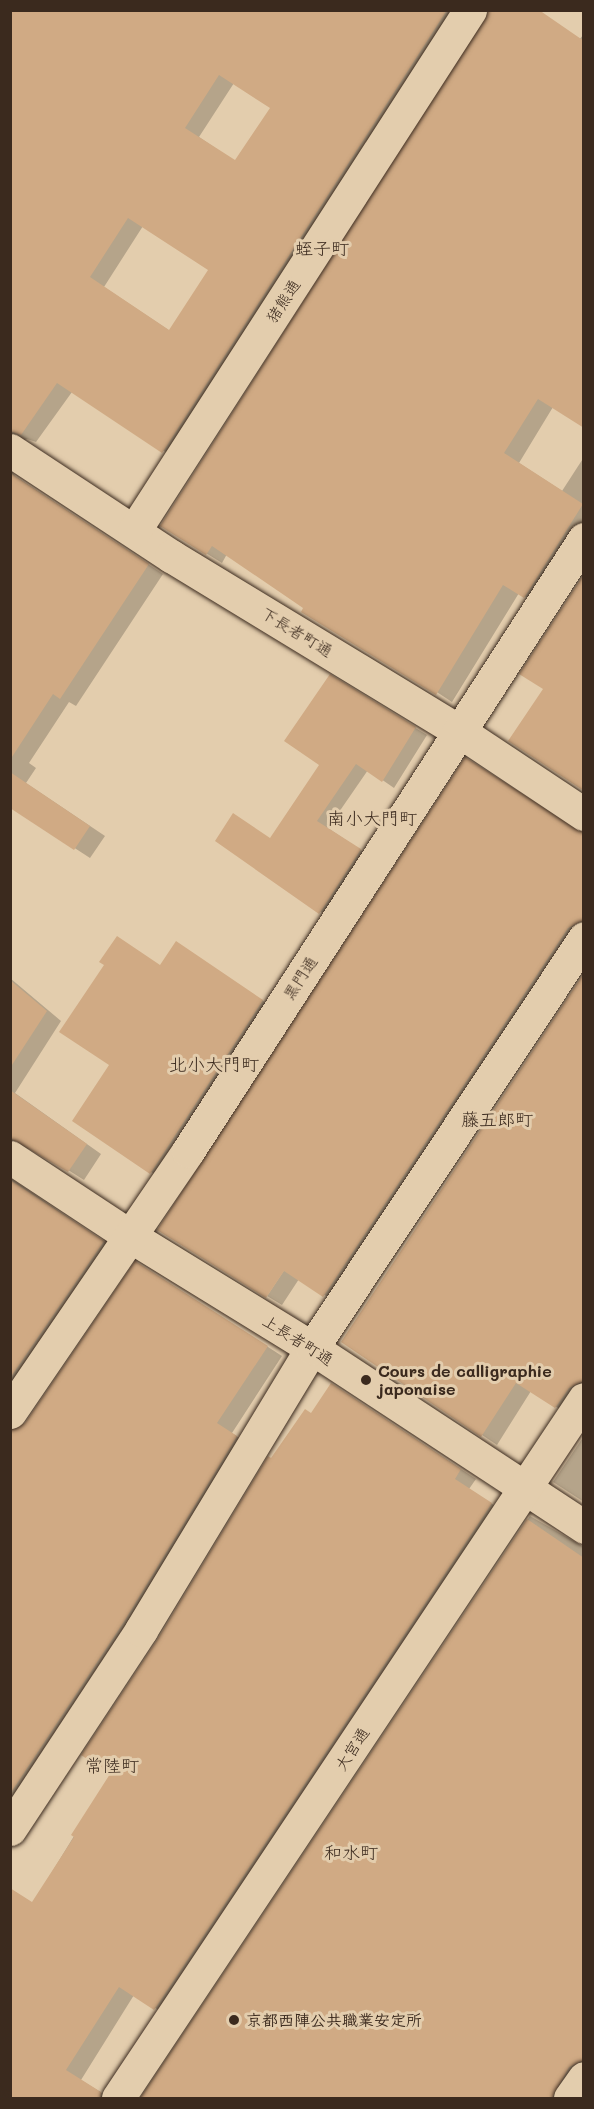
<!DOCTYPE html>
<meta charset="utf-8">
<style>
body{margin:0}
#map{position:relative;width:594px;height:2109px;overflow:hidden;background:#e3cdad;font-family:Mali,"Klee One",sans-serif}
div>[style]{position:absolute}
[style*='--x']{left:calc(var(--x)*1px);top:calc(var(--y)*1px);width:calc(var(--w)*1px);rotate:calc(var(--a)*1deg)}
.shadow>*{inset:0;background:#0003}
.building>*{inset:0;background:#d0aa84}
.roads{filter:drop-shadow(0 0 2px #3b2a1e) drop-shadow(0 0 2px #3b2a1e)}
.minor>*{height:33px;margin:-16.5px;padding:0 16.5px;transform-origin:16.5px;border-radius:16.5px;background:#e3cdad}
.dots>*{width:16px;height:16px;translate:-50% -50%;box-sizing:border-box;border:3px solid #e3cdad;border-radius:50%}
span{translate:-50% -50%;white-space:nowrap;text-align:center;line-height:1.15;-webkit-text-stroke:6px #e3cdad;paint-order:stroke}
.street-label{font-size:16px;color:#3b2a1e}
.poi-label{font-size:16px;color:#3b2a1e;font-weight:700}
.left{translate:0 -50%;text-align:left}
.neighbourhood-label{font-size:18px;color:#3b2a1e}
.frame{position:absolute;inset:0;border:12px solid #3b2a1e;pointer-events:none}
</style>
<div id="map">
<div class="shadow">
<div style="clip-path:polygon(evenodd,10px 10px,468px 10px,178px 460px,72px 392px,36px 442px,27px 439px,10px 447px,10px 10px,234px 83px,272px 107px,236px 162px,199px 137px,234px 83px,10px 10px,143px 226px,210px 269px,170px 331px,104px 287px,143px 226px)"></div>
<div style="clip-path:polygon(584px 34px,584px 426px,553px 407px,519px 463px,562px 491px,584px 457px,584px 538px,540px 605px,519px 593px,452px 702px,227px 554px,222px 563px,162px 526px)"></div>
<div style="clip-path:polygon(10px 468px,15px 476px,163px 574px,76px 706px,69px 702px,29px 763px,36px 768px,26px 783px,105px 836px,90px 858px,10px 806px)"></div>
<div style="clip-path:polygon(330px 676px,427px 735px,394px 788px,368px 770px,328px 828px,371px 857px,331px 919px,217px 840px,271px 839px,321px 764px)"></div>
<div style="clip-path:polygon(576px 831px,584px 832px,584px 936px,339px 1304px,299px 1279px,282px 1305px,267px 1296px)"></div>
<div style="clip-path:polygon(177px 943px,275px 1009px,164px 1180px,151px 1172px,111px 1065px)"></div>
<div style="clip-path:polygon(584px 976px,584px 1400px,571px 1416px,531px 1391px,497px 1445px,343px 1342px)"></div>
<div style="clip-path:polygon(10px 978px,61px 1021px,15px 1093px,101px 1154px,84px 1180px,35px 1149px,18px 1148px,10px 1155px)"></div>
<div style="clip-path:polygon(10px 1178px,118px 1251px,10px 1409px)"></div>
<div style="clip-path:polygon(151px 1272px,282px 1356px,232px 1433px,251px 1446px,10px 1816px,10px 1432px,27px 1424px)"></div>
<div style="clip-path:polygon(347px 1394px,476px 1479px,469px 1489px,506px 1513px,170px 2017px,134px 1995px,81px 2080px,110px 2098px,10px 2098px,10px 1897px,33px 1903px,112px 1774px,158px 1641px,271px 1460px,312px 1414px)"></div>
<div style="clip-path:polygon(584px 1436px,584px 1502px,553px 1482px)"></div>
<div style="clip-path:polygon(530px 1516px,584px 1547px,584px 2078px,571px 2098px,142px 2098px)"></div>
</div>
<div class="building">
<div style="clip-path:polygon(evenodd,10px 10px,447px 10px,162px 453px,57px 383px,21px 435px,10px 431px,10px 10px,219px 75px,270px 108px,235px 160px,185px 128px,219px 75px,10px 10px,128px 218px,208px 270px,169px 330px,90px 277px,128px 218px)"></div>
<div style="clip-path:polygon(489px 10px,539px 10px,584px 41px,584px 428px,538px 399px,504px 453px,583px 504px,524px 598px,503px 585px,436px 695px,301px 612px,303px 608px,212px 546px,206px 555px,160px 526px)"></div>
<div style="clip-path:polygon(10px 473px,149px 564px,60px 699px,53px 694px,10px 760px)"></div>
<div style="clip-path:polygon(584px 574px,584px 791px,508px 741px,543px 689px,519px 674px)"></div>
<div style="clip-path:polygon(330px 674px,416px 727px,382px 782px,356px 764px,317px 821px,361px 849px,319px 914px,215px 841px,233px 813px,270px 838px,319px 765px,284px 741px)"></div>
<div style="clip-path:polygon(465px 757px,584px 833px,584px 920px,568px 928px,323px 1297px,284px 1271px,266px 1298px,157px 1230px)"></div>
<div style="clip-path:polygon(10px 772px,90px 826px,74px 850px,10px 808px)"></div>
<div style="clip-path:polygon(117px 936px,160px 965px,176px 941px,263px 1000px,150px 1174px,72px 1121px,109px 1065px,59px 1032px,104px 965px,99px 962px)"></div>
<div style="clip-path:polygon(584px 973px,584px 1381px,569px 1388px,555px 1408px,516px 1383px,481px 1437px,341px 1342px)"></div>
<div style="clip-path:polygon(10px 980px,47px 1011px,10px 1068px)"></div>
<div style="clip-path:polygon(10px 1090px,87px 1144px,68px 1172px,10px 1138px)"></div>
<div style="clip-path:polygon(10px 1180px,104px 1241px,10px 1378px)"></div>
<div style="clip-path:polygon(135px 1261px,268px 1346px,217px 1423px,237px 1436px,125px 1620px,10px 1794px,10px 1430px,25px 1423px)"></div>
<div style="clip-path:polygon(331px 1383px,461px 1469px,455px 1479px,492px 1503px,154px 2010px,119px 1987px,66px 2070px,101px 2092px,100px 2098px,10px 2098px,10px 1888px,32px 1902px,74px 1837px,71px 1835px,110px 1774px,81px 1755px,157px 1640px,268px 1456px,271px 1458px,305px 1409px,311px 1413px)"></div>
<div style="clip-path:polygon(527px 1519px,584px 1558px,584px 2060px,569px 2067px,552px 2098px,140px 2098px)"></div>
</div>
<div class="roads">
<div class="minor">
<div style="--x:10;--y:450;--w:193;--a:33.4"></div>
<div style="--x:171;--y:556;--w:337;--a:31.3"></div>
<div style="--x:459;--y:731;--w:150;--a:33.6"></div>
<div style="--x:134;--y:531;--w:620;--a:-57.18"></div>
<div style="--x:10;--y:1157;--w:144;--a:33.4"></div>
<div style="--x:130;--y:1236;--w:214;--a:31.6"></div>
<div style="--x:312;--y:1348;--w:326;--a:33.3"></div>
<div style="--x:10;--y:1412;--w:316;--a:-55.7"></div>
<div style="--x:188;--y:1151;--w:729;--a:-57.09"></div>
<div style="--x:10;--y:1829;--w:238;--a:-56.6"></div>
<div style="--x:141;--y:1630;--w:330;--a:-58.8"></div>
<div style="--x:312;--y:1348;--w:492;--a:-56.4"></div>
<div style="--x:118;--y:2098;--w:840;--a:-56.31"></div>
<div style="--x:570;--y:2098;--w:24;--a:-55"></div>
</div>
</div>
<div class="dots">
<div style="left:366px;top:1380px;background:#3b2a1e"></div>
<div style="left:234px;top:2020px;background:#3b2a1e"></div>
</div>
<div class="street-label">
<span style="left:283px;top:301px;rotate:-57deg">猪熊通</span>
<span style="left:297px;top:632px;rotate:31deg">下長者町通</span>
<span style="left:300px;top:978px;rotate:-57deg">黒門通</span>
<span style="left:298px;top:1340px;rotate:32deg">上長者町通</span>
<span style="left:352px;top:1749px;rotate:-57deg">大宮通</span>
</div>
<div class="poi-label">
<span class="left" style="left:378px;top:1380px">Cours de calligraphie<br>japonaise</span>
<span class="left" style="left:246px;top:2020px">京都西陣公共職業安定所</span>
</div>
<div class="neighbourhood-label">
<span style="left:322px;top:248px">蛭子町</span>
<span style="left:372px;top:818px">南小大門町</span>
<span style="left:214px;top:1064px">北小大門町</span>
<span style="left:497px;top:1119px">藤五郎町</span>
<span style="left:112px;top:1765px">常陸町</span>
<span style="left:351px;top:1852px">和水町</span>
</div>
<div class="frame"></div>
</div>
